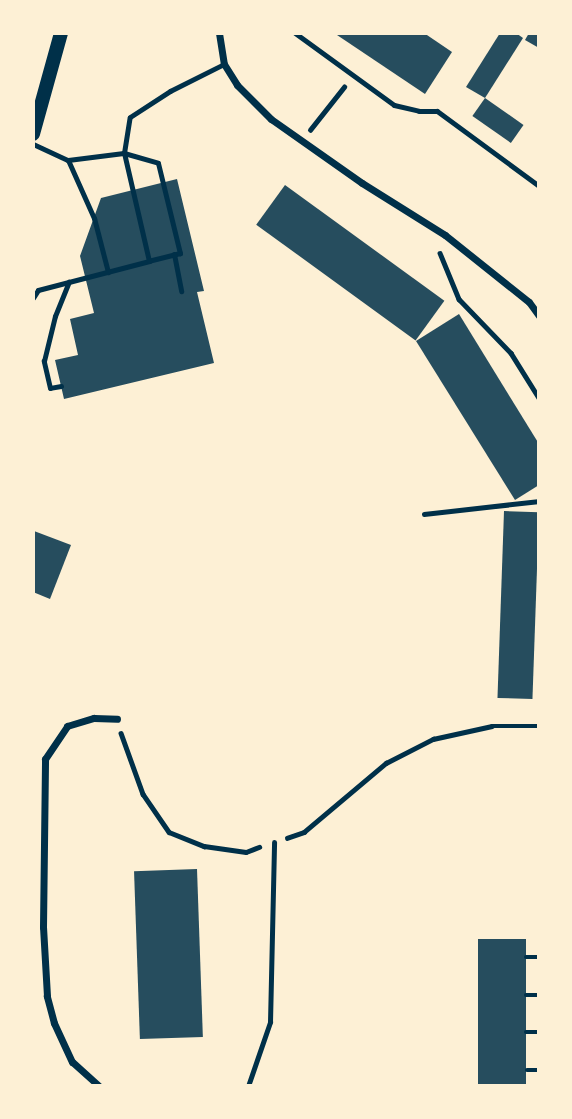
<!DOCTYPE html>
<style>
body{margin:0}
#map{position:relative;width:572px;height:1119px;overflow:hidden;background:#fdf0d5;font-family:Ubuntu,sans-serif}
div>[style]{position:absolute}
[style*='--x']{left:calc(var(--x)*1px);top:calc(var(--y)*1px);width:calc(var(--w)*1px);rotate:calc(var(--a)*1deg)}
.building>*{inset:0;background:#264d5e;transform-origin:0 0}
.path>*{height:4.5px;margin:-2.25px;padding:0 2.25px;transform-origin:2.25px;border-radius:2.25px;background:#003049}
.service>*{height:5px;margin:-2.5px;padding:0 2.5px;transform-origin:2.5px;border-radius:2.5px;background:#003049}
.minor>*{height:7px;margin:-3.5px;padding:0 3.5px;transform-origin:3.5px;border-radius:3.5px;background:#003049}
.secondary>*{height:14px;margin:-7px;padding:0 7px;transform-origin:7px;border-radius:7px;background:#003049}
span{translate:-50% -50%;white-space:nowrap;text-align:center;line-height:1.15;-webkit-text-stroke:5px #fdf0d5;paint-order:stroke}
.frame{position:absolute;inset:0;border:35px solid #fdf0d5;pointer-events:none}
</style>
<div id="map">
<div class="building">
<div style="clip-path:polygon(334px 33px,424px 33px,452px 52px,425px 94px)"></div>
<div style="clip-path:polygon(500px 33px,516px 33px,523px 38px,485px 98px,466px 87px)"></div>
<div style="clip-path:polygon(529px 33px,539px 33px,539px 48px,525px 40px)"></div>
<div style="left:485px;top:98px;width:47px;height:22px;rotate:35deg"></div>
<div style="clip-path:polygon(177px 179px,204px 291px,197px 292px,214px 363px,64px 399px,55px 360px,78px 355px,70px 319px,94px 313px,80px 256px,101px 198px)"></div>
<div style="left:285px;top:185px;width:197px;height:49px;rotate:36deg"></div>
<div style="clip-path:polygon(459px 314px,539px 444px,539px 485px,515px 500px,416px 341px)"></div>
<div style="left:504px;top:511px;width:35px;height:187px;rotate:2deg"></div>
<div style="clip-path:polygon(34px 531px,71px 545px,50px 599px,33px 592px)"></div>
<div style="left:197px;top:869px;width:168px;height:63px;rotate:88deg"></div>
<div style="left:478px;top:939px;width:48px;height:147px"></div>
</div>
<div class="path">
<div style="--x:310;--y:130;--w:55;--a:-51.7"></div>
<div style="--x:440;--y:253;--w:50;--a:67.6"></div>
<div style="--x:459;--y:299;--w:75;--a:46.1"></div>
<div style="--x:511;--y:353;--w:53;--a:58.1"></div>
<div style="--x:424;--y:514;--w:116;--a:-6.4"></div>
<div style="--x:121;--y:733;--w:65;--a:70.2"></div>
<div style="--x:143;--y:794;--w:46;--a:55.6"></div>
<div style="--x:169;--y:832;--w:38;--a:22"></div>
<div style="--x:204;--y:846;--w:42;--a:8.1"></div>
<div style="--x:246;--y:852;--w:14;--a:-21"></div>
<div style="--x:287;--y:838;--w:18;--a:-19"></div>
<div style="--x:304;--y:832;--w:107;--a:-40.1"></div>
<div style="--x:386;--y:763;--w:53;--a:-27.1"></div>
<div style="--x:433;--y:739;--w:60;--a:-12.4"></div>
<div style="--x:492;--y:726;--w:47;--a:0"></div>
<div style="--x:526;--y:957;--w:13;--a:0"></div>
<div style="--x:526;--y:995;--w:13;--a:0"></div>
<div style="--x:526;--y:1032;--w:13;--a:0"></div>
<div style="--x:527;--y:1070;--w:12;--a:0"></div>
</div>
<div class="service">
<div style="--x:295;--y:33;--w:122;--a:36"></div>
<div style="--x:394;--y:105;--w:26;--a:13"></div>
<div style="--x:419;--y:111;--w:18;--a:0"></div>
<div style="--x:437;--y:111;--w:127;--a:36.3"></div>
<div style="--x:33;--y:144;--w:38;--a:25"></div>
<div style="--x:68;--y:160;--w:56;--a:-7.1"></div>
<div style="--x:124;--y:153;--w:35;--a:16"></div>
<div style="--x:158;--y:163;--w:93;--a:76.3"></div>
<div style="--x:180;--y:253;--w:32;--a:166"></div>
<div style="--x:68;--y:160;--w:64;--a:65.9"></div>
<div style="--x:94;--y:218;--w:56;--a:75.5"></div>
<div style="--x:174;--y:254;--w:38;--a:79"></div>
<div style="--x:33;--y:298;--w:9;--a:-58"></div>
<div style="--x:38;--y:290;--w:115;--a:-14.6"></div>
<div style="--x:149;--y:261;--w:111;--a:-103"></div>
<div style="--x:124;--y:153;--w:36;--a:-81"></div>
<div style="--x:130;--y:117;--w:48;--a:-33"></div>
<div style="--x:170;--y:91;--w:60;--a:-26.6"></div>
<div style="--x:61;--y:386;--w:11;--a:170"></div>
<div style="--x:50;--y:388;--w:28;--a:-103"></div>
<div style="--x:44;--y:361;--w:46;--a:-76.3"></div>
<div style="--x:55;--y:316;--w:37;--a:-68"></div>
<div style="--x:248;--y:1086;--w:68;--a:-71"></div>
<div style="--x:270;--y:1022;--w:180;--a:-88.7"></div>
</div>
<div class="minor">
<div style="--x:219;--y:33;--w:31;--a:81"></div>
<div style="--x:224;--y:64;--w:25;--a:58"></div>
<div style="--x:237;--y:85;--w:48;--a:45"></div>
<div style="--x:271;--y:119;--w:111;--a:35.1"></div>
<div style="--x:362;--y:183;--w:98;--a:32.1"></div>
<div style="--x:445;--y:235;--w:107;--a:38.6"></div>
<div style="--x:529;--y:302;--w:17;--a:54"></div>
<div style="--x:99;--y:1086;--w:36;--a:-138"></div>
<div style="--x:72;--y:1062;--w:43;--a:-114.8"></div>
<div style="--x:54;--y:1023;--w:28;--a:-105"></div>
<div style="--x:47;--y:996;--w:69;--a:-93.3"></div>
<div style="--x:43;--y:927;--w:168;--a:-89.3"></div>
<div style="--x:45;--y:759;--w:40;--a:-56"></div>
<div style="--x:67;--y:726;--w:28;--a:-17"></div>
<div style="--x:94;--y:718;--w:23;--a:2"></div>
</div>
<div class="secondary">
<div style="--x:33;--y:134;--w:105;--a:-74.5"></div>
</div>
<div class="frame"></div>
</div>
